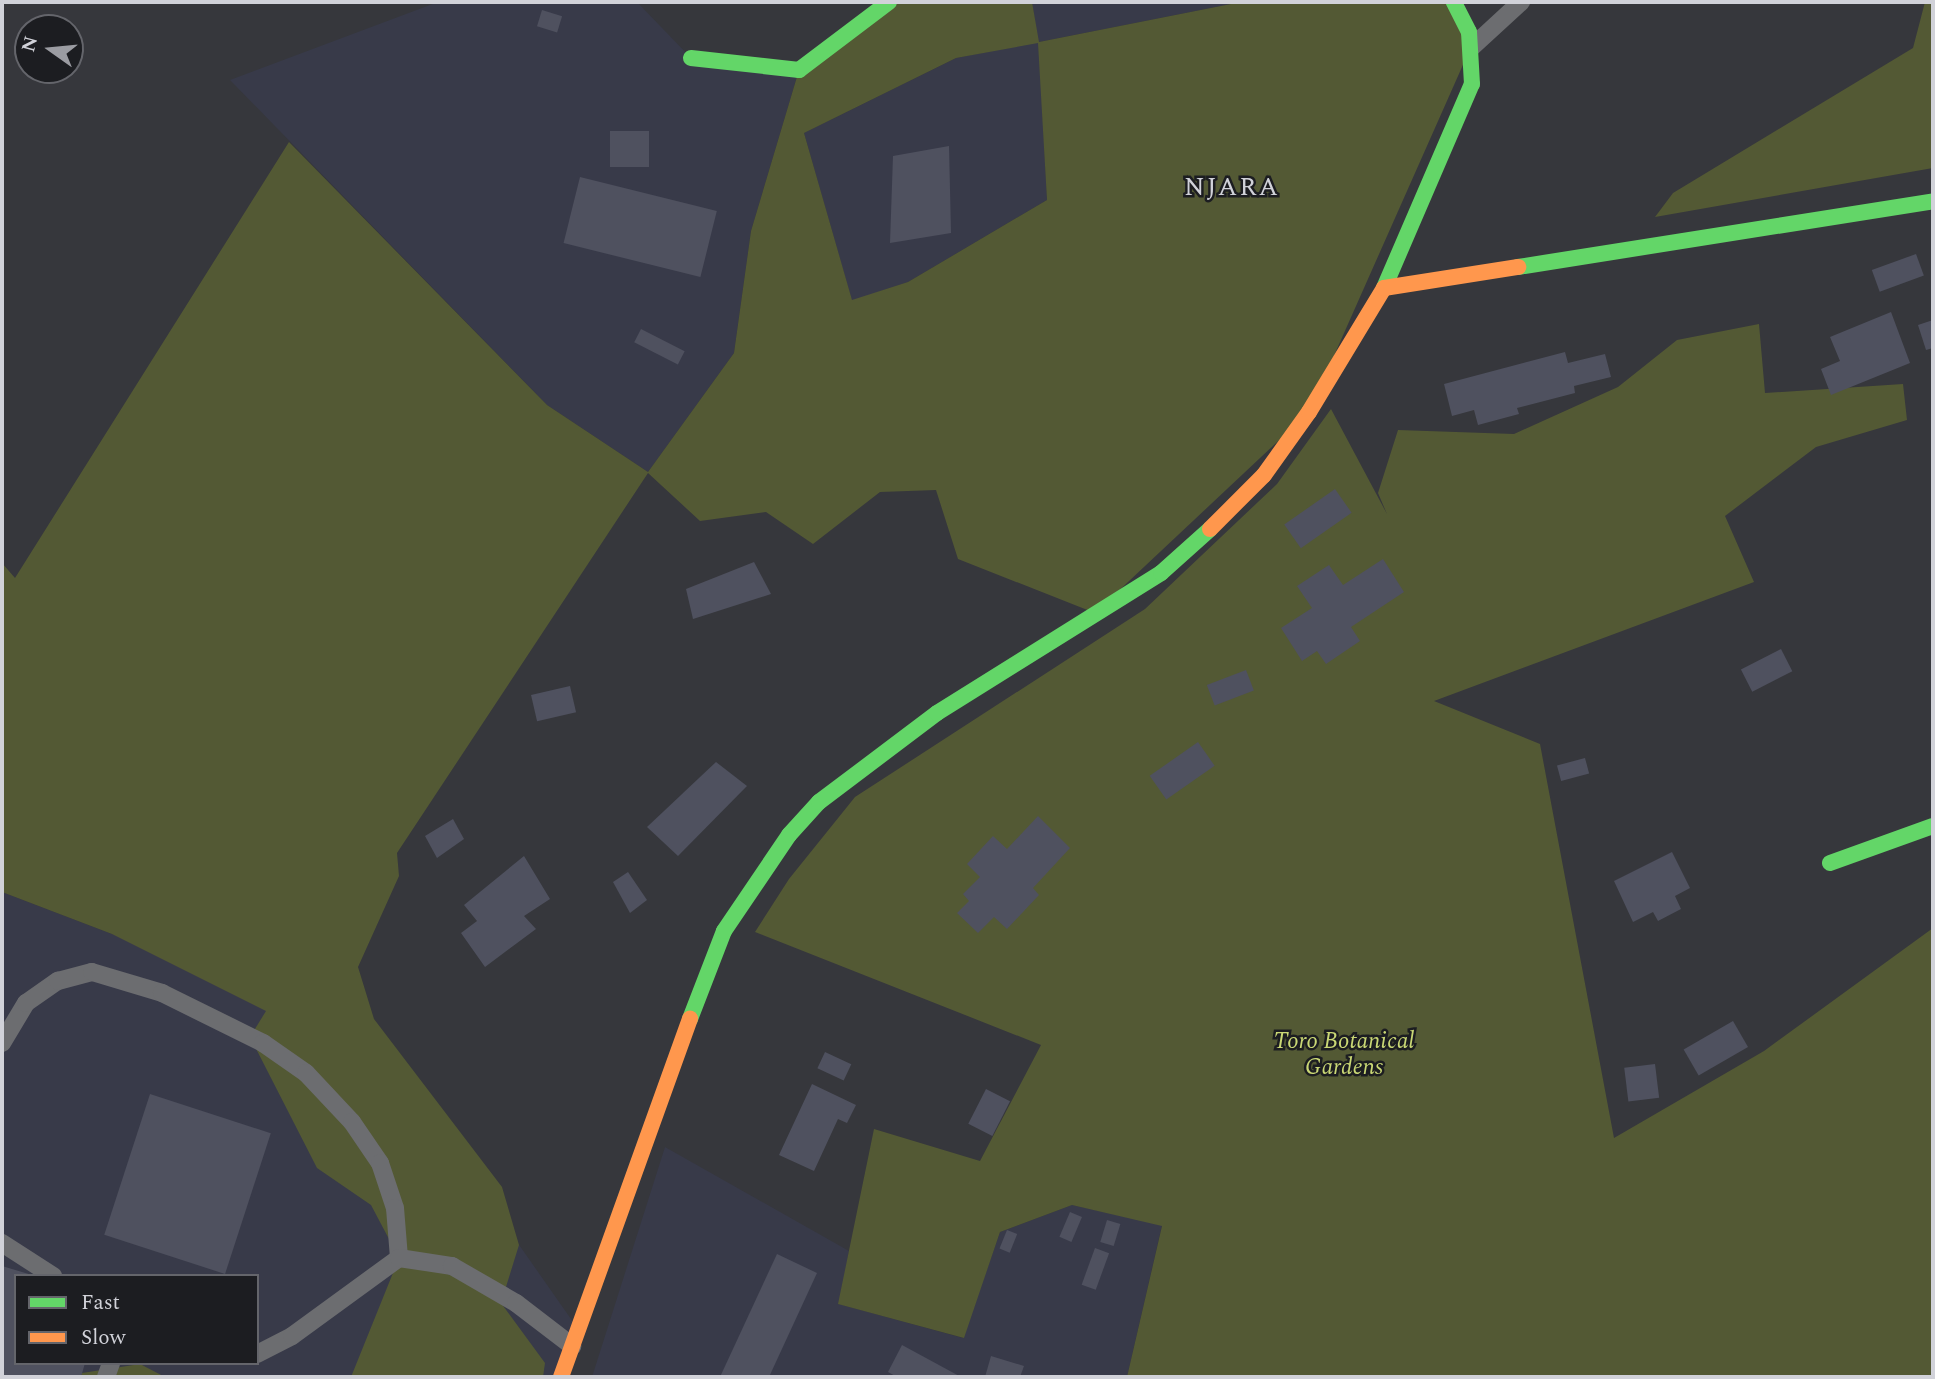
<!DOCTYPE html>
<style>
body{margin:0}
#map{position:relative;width:1935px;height:1379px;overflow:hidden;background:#36373c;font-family:Spectral,serif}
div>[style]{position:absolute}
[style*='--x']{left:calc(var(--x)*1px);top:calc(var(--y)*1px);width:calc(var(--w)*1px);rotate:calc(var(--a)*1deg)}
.built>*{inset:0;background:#383a49}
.green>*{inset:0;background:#535934}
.building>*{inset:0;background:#4f515f;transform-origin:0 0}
.lane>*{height:18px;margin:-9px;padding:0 9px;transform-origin:9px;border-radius:9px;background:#6c6d70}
.fast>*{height:16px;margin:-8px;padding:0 8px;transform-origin:8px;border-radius:8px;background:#63d668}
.slow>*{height:16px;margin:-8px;padding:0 8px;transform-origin:8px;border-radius:8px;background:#ff974d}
span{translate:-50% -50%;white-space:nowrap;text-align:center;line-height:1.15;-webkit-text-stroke:5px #1c1d21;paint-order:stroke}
.park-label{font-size:23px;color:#cad875;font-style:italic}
.quarter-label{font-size:26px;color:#d1d2d9;letter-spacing:2px}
.frame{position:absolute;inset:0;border:4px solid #d1d2d9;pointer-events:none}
.legend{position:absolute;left:14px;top:1274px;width:245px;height:91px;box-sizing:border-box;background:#1c1d21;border:2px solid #64656b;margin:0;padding:9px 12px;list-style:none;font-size:21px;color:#d1d2d9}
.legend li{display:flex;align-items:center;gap:14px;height:35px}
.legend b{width:35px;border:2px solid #64656b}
.north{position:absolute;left:14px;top:14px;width:70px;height:70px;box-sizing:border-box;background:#1c1d21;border:2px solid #64656b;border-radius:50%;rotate:285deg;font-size:19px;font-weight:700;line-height:28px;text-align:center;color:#d1d2d9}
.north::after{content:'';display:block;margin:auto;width:24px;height:32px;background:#9b9ca2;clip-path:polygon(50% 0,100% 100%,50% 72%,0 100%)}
</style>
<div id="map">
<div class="built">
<div style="clip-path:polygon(438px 2px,637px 2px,691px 58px,799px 70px,751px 231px,734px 353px,648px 472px,547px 405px,230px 80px)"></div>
<div style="clip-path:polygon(1032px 2px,1241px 2px,1039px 42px,1047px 200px,908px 282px,852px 301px,804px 133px,956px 58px,1038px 42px)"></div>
<div style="clip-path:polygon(evenodd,2px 892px,112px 934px,323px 965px,578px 1329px,561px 1377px,2px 1377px,2px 892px,16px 1276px,257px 1276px,257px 1363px,16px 1363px,16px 1276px)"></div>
<div style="clip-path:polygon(665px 1147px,849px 1251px,839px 1304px,963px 1338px,1000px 1232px,1072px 1205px,1162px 1225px,1127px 1377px,592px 1377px)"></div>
</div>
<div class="green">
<div style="clip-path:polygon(evenodd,889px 2px,1032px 2px,1039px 42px,1241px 2px,1454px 2px,1470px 49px,1309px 412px,1095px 613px,958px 559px,936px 490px,880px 492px,813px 544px,766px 512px,700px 521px,648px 473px,397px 853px,399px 876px,358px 967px,374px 1019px,502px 1187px,519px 1245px,501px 1303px,545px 1363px,543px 1377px,351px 1377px,399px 1258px,371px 1205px,317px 1168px,250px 1037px,266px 1011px,112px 934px,2px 892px,2px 563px,15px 578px,289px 142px,547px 405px,648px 472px,734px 353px,751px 231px,799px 70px,889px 2px,1038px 43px,1047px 200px,908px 282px,852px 300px,804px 133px,956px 58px,1038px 43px)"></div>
<div style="clip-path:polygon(1925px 2px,1933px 2px,1933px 168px,1655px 217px,1673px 193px,1913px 48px)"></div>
<div style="clip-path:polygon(1759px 324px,1765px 393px,1903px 384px,1907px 420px,1816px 447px,1725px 516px,1754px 582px,1434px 701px,1540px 744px,1614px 1138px,1764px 1051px,1933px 928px,1933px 1377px,1127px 1377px,1162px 1226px,1072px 1205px,1000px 1232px,964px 1338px,838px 1304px,874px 1129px,980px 1161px,1041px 1045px,755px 932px,789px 879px,855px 797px,1145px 609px,1277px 484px,1331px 409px,1387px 514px,1378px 493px,1398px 430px,1514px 434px,1618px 387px,1677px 340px)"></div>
<div style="clip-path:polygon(140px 1364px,165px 1377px,81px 1377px,82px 1373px)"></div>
</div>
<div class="building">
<div style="left:542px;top:10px;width:21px;height:17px;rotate:17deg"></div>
<div style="left:610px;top:131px;width:39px;height:36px"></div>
<div style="clip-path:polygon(949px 146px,951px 233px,890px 243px,893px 156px)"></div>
<div style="left:580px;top:177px;width:141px;height:68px;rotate:14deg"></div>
<div style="left:1916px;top:254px;width:23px;height:47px;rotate:70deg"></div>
<div style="clip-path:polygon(1891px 312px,1910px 363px,1831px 395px,1821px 369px,1840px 361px,1830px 337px)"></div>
<div style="clip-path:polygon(1933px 320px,1933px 348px,1926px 350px,1918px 325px)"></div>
<div style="left:641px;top:329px;width:49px;height:15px;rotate:27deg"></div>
<div style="clip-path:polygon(1565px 352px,1568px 363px,1605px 354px,1611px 377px,1574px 386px,1575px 393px,1517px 408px,1519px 414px,1478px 425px,1474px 410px,1452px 416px,1444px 384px)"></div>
<div style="left:1335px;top:489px;width:29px;height:62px;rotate:55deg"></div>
<div style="clip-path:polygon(1383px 559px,1404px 592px,1351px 627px,1360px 641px,1326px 664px,1317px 651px,1302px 661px,1281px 628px,1312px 608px,1297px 586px,1329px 565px,1343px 585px)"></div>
<div style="clip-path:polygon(754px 562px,771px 594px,693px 619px,686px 589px)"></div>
<div style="left:1781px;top:649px;width:25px;height:45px;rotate:63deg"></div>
<div style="left:1246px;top:670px;width:22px;height:42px;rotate:69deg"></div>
<div style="left:570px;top:686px;width:27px;height:40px;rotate:77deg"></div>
<div style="left:1198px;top:742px;width:29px;height:59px;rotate:55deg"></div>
<div style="left:1585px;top:758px;width:16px;height:29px;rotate:75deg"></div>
<div style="clip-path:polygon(716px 762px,747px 786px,678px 856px,647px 827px)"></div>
<div style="clip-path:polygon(1038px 816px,1070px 848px,1033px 888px,1039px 895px,1007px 929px,994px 917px,978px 933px,957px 913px,969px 901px,963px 894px,980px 877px,967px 864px,993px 836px,1007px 849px)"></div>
<div style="clip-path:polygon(453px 819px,464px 839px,437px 858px,425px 836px)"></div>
<div style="clip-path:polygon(1672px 852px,1690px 888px,1675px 896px,1681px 909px,1658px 921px,1653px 912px,1633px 922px,1614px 881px)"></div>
<div style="clip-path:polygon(524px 856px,550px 899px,524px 916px,536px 929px,485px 967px,461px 933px,477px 921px,464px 905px)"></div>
<div style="clip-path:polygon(628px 872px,647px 900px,630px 913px,613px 882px)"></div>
<div style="left:1733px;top:1021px;width:30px;height:57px;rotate:60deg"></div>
<div style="left:825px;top:1052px;width:29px;height:18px;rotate:25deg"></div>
<div style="left:1655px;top:1064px;width:34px;height:31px;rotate:83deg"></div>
<div style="clip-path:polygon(812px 1084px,856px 1105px,847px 1123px,838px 1119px,814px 1171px,779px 1155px)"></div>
<div style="left:986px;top:1089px;width:27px;height:39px;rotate:27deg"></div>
<div style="left:150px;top:1094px;width:127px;height:148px;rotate:18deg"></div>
<div style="left:1070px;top:1212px;width:13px;height:27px;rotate:23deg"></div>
<div style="left:1107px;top:1220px;width:14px;height:23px;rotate:17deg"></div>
<div style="left:1007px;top:1230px;width:11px;height:20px;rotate:22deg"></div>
<div style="left:1095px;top:1248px;width:15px;height:39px;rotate:20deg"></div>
<div style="clip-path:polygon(777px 1254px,817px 1273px,769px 1377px,720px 1377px)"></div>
<div style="clip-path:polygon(2px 1266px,32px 1275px,16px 1276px,16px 1363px,85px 1363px,81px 1377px,2px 1377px)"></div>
<div style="clip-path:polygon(902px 1345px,961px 1377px,897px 1377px,888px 1372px)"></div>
<div style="clip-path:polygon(991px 1356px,1024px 1366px,1020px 1377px,985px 1377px)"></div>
</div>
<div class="lane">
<div style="--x:1472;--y:47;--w:67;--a:-42.6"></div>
<div style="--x:2;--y:1043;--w:47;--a:-59"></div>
<div style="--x:26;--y:1003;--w:39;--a:-35"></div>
<div style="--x:58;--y:981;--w:35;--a:-15"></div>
<div style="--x:92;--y:972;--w:73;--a:16.7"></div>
<div style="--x:162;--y:993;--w:113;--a:26.3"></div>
<div style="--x:263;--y:1043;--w:52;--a:34.9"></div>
<div style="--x:306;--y:1073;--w:67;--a:46.8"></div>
<div style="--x:352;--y:1122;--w:50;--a:55.7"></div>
<div style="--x:380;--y:1163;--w:47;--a:71.6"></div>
<div style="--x:395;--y:1208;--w:50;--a:85.4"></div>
<div style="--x:2;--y:1243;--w:61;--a:32.9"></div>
<div style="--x:257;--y:1354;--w:39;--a:-27"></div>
<div style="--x:292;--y:1336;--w:132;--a:-36.1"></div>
<div style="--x:399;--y:1258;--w:54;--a:8.6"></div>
<div style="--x:452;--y:1266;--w:74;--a:30"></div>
<div style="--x:516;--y:1303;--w:71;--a:37.5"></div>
<div style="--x:106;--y:1377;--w:15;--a:-70"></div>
</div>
<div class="fast">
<div style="--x:691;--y:58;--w:109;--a:6.3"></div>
<div style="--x:799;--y:70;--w:113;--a:-37.1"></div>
<div style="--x:1518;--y:267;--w:420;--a:-9"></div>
<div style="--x:1384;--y:288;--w:222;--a:-66.7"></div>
<div style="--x:1472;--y:84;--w:52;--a:-93.3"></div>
<div style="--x:1469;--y:32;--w:34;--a:-117"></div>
<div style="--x:1830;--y:863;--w:109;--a:-19.8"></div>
<div style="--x:690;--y:1019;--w:94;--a:-68.9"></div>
<div style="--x:724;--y:931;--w:116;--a:-55.9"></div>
<div style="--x:789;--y:835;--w:45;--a:-47.7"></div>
<div style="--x:819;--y:802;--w:148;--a:-37"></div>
<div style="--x:937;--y:713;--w:264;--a:-32"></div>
<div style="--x:1161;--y:573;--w:66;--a:-41.9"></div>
</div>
<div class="slow">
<div style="--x:1210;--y:529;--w:76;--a:-45"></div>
<div style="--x:1264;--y:475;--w:77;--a:-54.5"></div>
<div style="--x:1309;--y:412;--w:145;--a:-58.8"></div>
<div style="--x:1384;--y:288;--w:136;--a:-8.9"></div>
<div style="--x:561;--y:1377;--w:381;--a:-70.2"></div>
</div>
<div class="park-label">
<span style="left:1344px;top:1055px">Toro Botanical<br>Gardens</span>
</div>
<div class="quarter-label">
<span style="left:1232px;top:188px">NJARA</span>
</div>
<div class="frame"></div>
<ul class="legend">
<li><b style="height:9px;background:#63d668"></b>Fast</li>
<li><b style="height:9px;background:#ff974d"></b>Slow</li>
</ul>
<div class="north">N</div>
</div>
